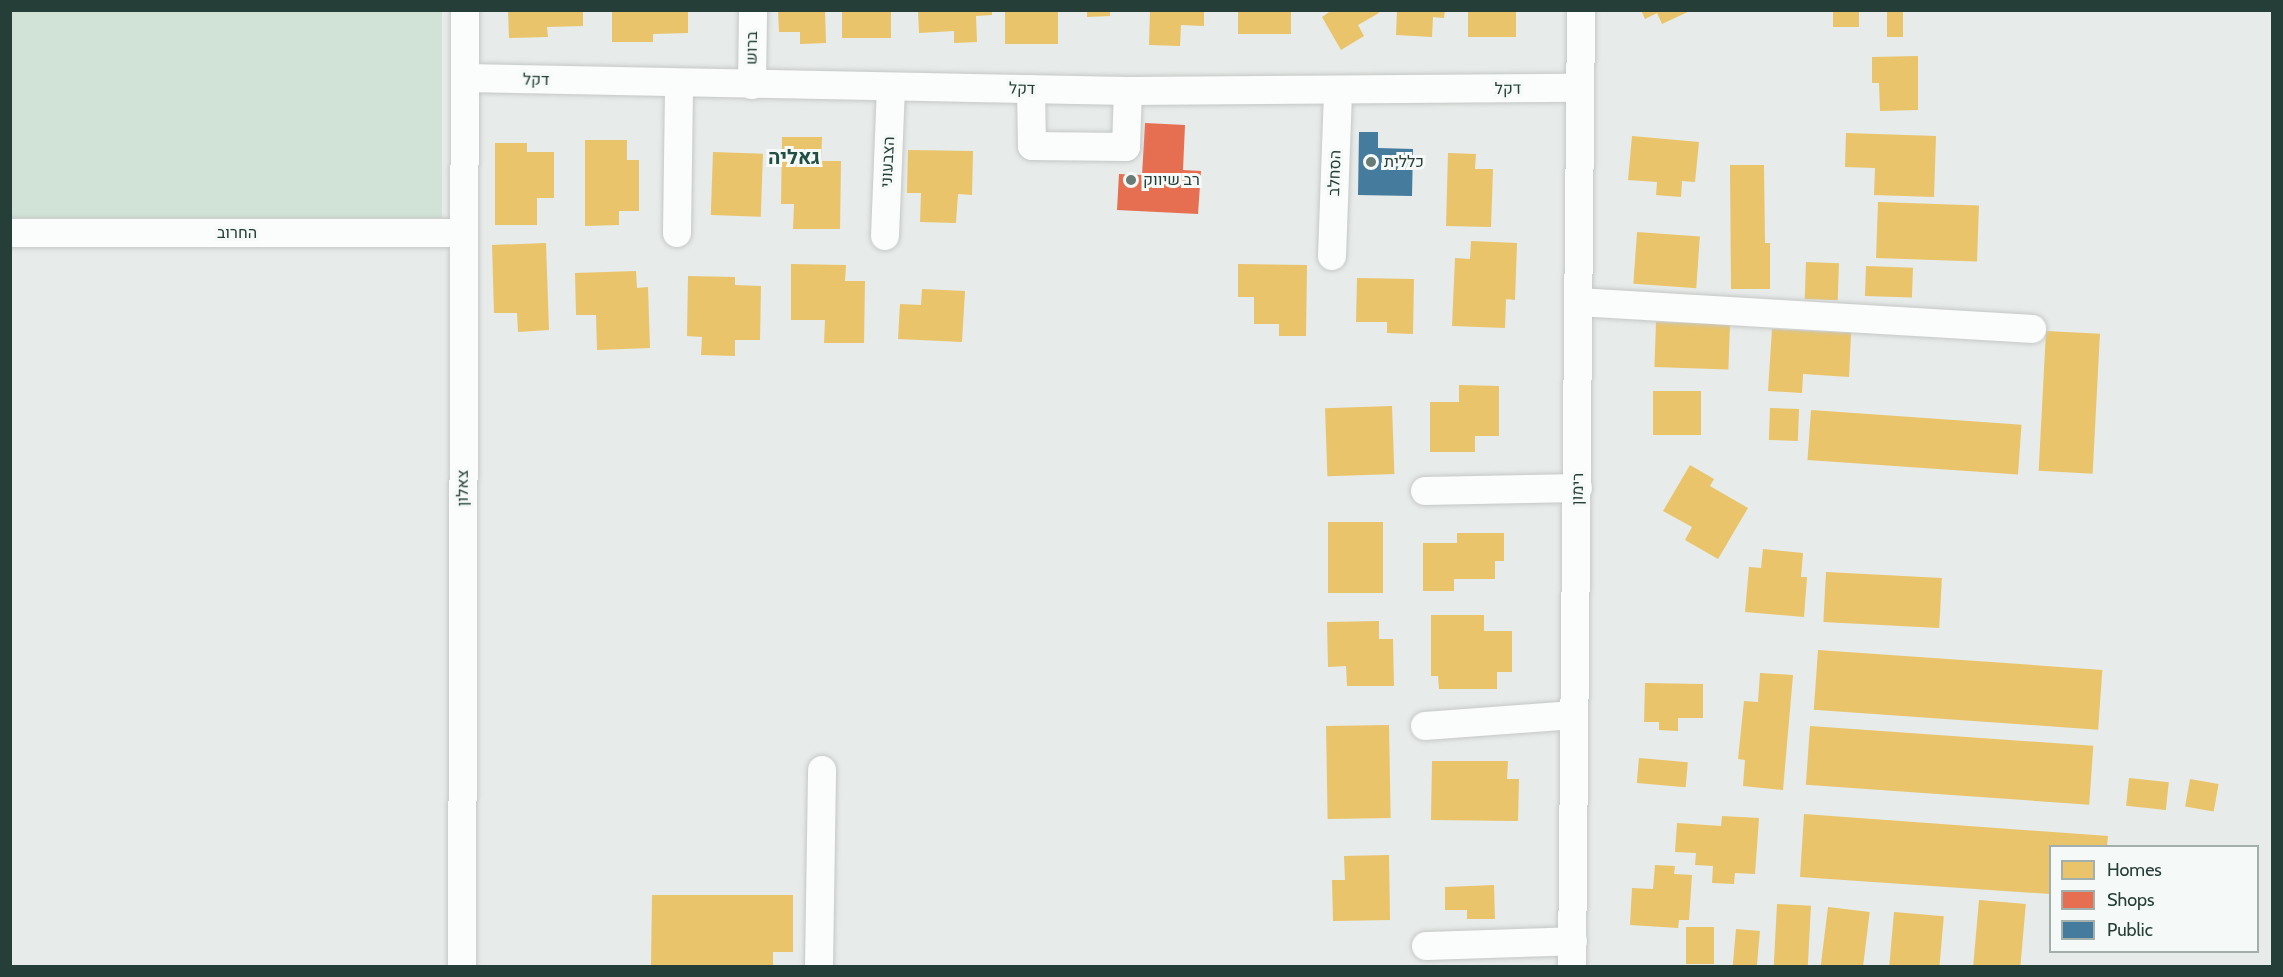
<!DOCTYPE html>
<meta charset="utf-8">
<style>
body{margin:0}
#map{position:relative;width:2283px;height:977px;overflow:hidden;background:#e7ebe9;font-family:Cabin,Heebo,sans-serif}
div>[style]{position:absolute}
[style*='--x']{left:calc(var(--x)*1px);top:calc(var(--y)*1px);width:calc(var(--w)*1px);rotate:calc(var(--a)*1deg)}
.green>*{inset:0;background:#d1e3d6;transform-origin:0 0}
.homes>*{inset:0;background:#e9c46a;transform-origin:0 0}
.shops>*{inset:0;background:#e76f51}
.public>*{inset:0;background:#457b9d}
.roads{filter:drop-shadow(0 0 2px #c4c8c6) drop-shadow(0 0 2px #c4c8c6)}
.minor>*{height:28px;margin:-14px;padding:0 14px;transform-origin:14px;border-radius:14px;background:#fbfcfc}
.dots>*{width:16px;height:16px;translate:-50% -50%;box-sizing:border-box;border:3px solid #f5faf8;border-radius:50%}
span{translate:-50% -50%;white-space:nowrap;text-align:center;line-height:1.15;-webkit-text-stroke:6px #f5faf8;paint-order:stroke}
.street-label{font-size:16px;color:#253e37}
.poi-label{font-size:16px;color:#253e37}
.left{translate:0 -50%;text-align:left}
.quarter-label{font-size:20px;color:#224f44;font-weight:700}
.frame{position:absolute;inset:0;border:12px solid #253e37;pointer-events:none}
.legend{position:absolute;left:2049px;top:845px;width:210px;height:108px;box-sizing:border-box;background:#f5faf8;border:2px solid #a2afab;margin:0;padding:8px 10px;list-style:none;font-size:18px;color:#253e37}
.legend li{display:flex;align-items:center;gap:12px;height:30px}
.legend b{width:30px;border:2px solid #a2afab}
</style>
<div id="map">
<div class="green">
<div style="left:10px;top:11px;width:432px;height:207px"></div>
</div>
<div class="homes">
<div style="clip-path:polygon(508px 10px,583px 10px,583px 26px,547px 27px,548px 37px,509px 38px)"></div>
<div style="clip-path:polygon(612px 10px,688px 10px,688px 33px,653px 34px,653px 42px,612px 42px)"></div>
<div style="clip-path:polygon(778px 10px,825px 10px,826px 43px,800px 44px,800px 32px,779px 32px)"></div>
<div style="left:842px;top:10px;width:49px;height:28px"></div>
<div style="clip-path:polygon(918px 10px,992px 10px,992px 15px,976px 16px,977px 42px,954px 43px,954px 31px,919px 33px)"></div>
<div style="left:1005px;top:10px;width:53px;height:34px"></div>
<div style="clip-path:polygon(1087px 10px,1110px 10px,1110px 16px,1087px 17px)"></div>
<div style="clip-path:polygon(1150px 10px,1204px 10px,1204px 26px,1181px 25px,1180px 46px,1149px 45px)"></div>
<div style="left:1238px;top:10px;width:53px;height:24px"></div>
<div style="clip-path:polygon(1332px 10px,1377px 10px,1379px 13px,1358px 25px,1364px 36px,1341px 50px,1322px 17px)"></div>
<div style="clip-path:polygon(1397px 10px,1445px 10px,1444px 18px,1433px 17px,1432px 37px,1396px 35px)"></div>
<div style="left:1468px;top:10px;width:48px;height:27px"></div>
<div style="clip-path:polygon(1641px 10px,1692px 10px,1662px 24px,1657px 13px,1645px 19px)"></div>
<div style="left:1833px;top:10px;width:26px;height:17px"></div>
<div style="left:1887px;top:10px;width:16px;height:27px"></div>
<div style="clip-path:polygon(1918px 56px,1918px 110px,1880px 111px,1879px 83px,1872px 83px,1872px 57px)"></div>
<div style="clip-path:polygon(1846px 133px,1936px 136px,1934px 197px,1874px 195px,1875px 168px,1845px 167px)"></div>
<div style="clip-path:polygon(1632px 136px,1699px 142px,1695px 182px,1682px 181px,1681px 197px,1656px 195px,1657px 182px,1628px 180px)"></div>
<div style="clip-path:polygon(782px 137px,822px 137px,821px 161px,841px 161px,840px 229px,793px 229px,794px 204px,781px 204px)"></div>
<div style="clip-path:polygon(585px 140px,627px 140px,627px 160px,639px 160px,639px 211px,619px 211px,619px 225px,585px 226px)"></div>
<div style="clip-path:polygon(495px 143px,527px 143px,527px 152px,554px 152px,554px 198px,537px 198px,537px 225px,495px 225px)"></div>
<div style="clip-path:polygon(908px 150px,973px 151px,972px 195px,958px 194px,956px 223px,920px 222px,921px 193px,907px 193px)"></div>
<div style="left:713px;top:152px;width:50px;height:63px;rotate:2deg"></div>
<div style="clip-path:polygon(1448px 153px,1476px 154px,1475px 169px,1493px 169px,1491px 227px,1446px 226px)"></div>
<div style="clip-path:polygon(1730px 165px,1764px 165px,1765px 243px,1770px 243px,1770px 289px,1731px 289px)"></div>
<div style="left:1878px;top:202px;width:101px;height:56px;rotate:2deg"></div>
<div style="left:1637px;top:232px;width:63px;height:52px;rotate:4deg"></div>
<div style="clip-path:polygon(1471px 241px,1517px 243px,1515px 300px,1506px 299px,1505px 328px,1452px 326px,1455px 258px,1470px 259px)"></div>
<div style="clip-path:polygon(546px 243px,549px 330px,518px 332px,517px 313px,494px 313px,492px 245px)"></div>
<div style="left:1806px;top:262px;width:33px;height:37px;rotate:2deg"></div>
<div style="clip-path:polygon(791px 264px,846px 265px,845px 281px,865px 281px,864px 343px,824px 343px,825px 320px,791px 320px)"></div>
<div style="clip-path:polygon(1238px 264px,1307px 265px,1306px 336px,1279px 336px,1279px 324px,1254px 324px,1254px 297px,1238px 297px)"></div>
<div style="left:1866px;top:266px;width:47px;height:30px;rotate:2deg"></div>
<div style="clip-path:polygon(636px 271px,637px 288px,648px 287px,650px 348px,597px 350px,596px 315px,576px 315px,575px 273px)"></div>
<div style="clip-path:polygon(688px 276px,735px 277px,735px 285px,761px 286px,760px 340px,735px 340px,735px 356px,701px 355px,702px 337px,687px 336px)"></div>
<div style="clip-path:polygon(1357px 278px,1414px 279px,1413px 334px,1387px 333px,1387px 322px,1356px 322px)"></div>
<div style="clip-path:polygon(922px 289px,965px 291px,962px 342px,898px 339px,900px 304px,921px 305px)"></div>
<div style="left:1656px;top:322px;width:74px;height:45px;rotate:2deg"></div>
<div style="clip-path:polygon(1772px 329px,1851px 333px,1849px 377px,1803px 374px,1802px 393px,1768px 391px)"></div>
<div style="left:2046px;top:331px;width:54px;height:140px;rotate:3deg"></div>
<div style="clip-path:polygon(1459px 385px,1499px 386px,1499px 436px,1475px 436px,1475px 452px,1430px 452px,1430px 402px,1459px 402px)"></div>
<div style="left:1653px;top:391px;width:48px;height:44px"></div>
<div style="left:1392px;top:406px;width:68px;height:67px;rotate:88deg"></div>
<div style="left:1770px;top:408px;width:29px;height:32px;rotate:2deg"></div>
<div style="left:1811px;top:410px;width:211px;height:50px;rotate:4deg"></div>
<div style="clip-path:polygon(1690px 465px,1714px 479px,1710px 486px,1748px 508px,1718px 559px,1685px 540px,1692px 527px,1663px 511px)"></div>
<div style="left:1328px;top:522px;width:55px;height:71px"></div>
<div style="clip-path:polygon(1457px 533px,1504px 533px,1504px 561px,1495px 561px,1495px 579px,1454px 579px,1454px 591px,1423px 591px,1423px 543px,1457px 543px)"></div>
<div style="clip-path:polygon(1763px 549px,1803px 553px,1801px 577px,1807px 577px,1804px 617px,1745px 612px,1749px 567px,1761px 568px)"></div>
<div style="left:1826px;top:572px;width:116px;height:50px;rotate:3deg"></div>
<div style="clip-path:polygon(1431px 615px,1484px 615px,1484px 631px,1512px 631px,1512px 672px,1497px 672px,1497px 689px,1439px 689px,1438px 676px,1431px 676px)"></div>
<div style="clip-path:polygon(1379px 621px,1379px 639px,1393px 639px,1394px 686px,1347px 686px,1346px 666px,1328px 667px,1327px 622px)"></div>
<div style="left:1818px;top:650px;width:285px;height:60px;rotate:4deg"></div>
<div style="clip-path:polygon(1760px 673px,1793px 675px,1783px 790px,1743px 786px,1745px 760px,1738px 759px,1744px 701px,1758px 702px)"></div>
<div style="clip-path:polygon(1645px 683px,1703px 684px,1703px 718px,1678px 718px,1678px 731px,1659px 730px,1659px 722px,1644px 722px)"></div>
<div style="left:1389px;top:725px;width:93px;height:63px;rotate:89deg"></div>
<div style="left:1810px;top:726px;width:284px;height:59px;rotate:4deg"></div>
<div style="left:1639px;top:758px;width:49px;height:25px;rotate:5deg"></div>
<div style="clip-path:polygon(1432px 761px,1508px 761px,1507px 779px,1519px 779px,1518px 821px,1431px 820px)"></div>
<div style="left:2129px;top:778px;width:40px;height:28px;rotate:6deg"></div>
<div style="left:2190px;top:779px;width:29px;height:28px;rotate:10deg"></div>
<div style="clip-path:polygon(1804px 814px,2108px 836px,2107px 846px,2050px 846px,2050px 894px,1800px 877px)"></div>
<div style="clip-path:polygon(1722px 816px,1759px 818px,1755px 874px,1735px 873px,1734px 884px,1712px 883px,1713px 866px,1695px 865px,1696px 853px,1675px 852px,1677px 823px,1721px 826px)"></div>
<div style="clip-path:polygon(1389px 855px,1390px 920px,1333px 921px,1332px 880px,1345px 880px,1344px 856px)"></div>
<div style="clip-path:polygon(1655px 865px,1675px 866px,1674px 874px,1692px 875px,1689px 920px,1679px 920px,1678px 928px,1630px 925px,1632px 888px,1653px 889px)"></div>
<div style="clip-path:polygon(1494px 885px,1495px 919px,1467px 919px,1467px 910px,1445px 910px,1445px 887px)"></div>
<div style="clip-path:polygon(652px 895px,793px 895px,793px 952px,773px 952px,773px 966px,651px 966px)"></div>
<div style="left:1979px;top:900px;width:47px;height:66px;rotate:5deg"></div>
<div style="left:1777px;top:904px;width:34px;height:62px;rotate:3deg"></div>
<div style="left:1828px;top:907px;width:42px;height:59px;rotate:7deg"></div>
<div style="left:1894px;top:912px;width:50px;height:54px;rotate:5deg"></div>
<div style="left:1686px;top:927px;width:28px;height:37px"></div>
<div style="left:1736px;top:929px;width:24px;height:37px;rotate:5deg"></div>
</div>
<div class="shops">
<div style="clip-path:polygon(1145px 123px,1185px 125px,1183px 170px,1201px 171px,1198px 214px,1117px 210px,1119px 174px,1142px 175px)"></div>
</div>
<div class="public">
<div style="clip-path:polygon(1359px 132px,1378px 132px,1378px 148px,1413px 149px,1412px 196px,1358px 195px)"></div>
</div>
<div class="roads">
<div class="minor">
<div style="--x:465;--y:78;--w:663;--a:1.12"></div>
<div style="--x:1128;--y:91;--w:452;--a:-0.4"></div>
<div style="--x:752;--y:85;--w:75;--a:-89.2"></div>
<div style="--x:1031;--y:89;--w:57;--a:89"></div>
<div style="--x:1032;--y:146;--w:94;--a:0.6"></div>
<div style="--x:1126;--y:147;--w:56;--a:-88"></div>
<div style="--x:10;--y:233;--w:454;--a:0"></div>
<div style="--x:677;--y:233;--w:150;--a:-89.2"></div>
<div style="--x:885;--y:236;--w:149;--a:-87.7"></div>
<div style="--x:1332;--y:256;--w:165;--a:-87.9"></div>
<div style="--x:1579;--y:302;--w:454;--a:3.4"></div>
<div style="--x:1425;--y:491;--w:153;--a:-1.1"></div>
<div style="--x:1425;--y:726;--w:149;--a:-4.2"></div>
<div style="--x:1426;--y:946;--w:147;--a:-1.9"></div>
<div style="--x:462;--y:966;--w:956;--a:-89.82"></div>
<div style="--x:819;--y:966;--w:196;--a:-89.1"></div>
<div style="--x:1572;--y:966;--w:956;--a:-89.46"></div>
</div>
</div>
<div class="dots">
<div style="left:1371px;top:162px;background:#697b75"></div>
<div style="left:1131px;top:180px;background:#697b75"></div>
</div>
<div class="street-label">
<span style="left:752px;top:48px;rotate:-89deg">ברוש</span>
<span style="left:536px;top:80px;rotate:1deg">דקל</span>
<span style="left:1022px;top:89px;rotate:1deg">דקל</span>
<span style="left:1508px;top:89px;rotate:-1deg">דקל</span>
<span style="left:888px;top:162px;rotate:-87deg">הצבעוני</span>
<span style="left:1335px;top:173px;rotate:-88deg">הסחלב</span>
<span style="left:237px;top:233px">החרוב</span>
<span style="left:463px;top:488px;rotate:-90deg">צאלון</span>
<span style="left:1578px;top:489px;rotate:-89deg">רימון</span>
</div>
<div class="poi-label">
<span class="left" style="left:1384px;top:162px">כללית</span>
<span class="left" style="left:1143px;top:180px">רב שיווק</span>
</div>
<div class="quarter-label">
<span style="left:794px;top:157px">גאליה</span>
</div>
<div class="frame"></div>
<ul class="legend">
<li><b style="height:16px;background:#e9c46a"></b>Homes</li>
<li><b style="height:16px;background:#e76f51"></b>Shops</li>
<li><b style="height:16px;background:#457b9d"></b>Public</li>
</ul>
</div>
